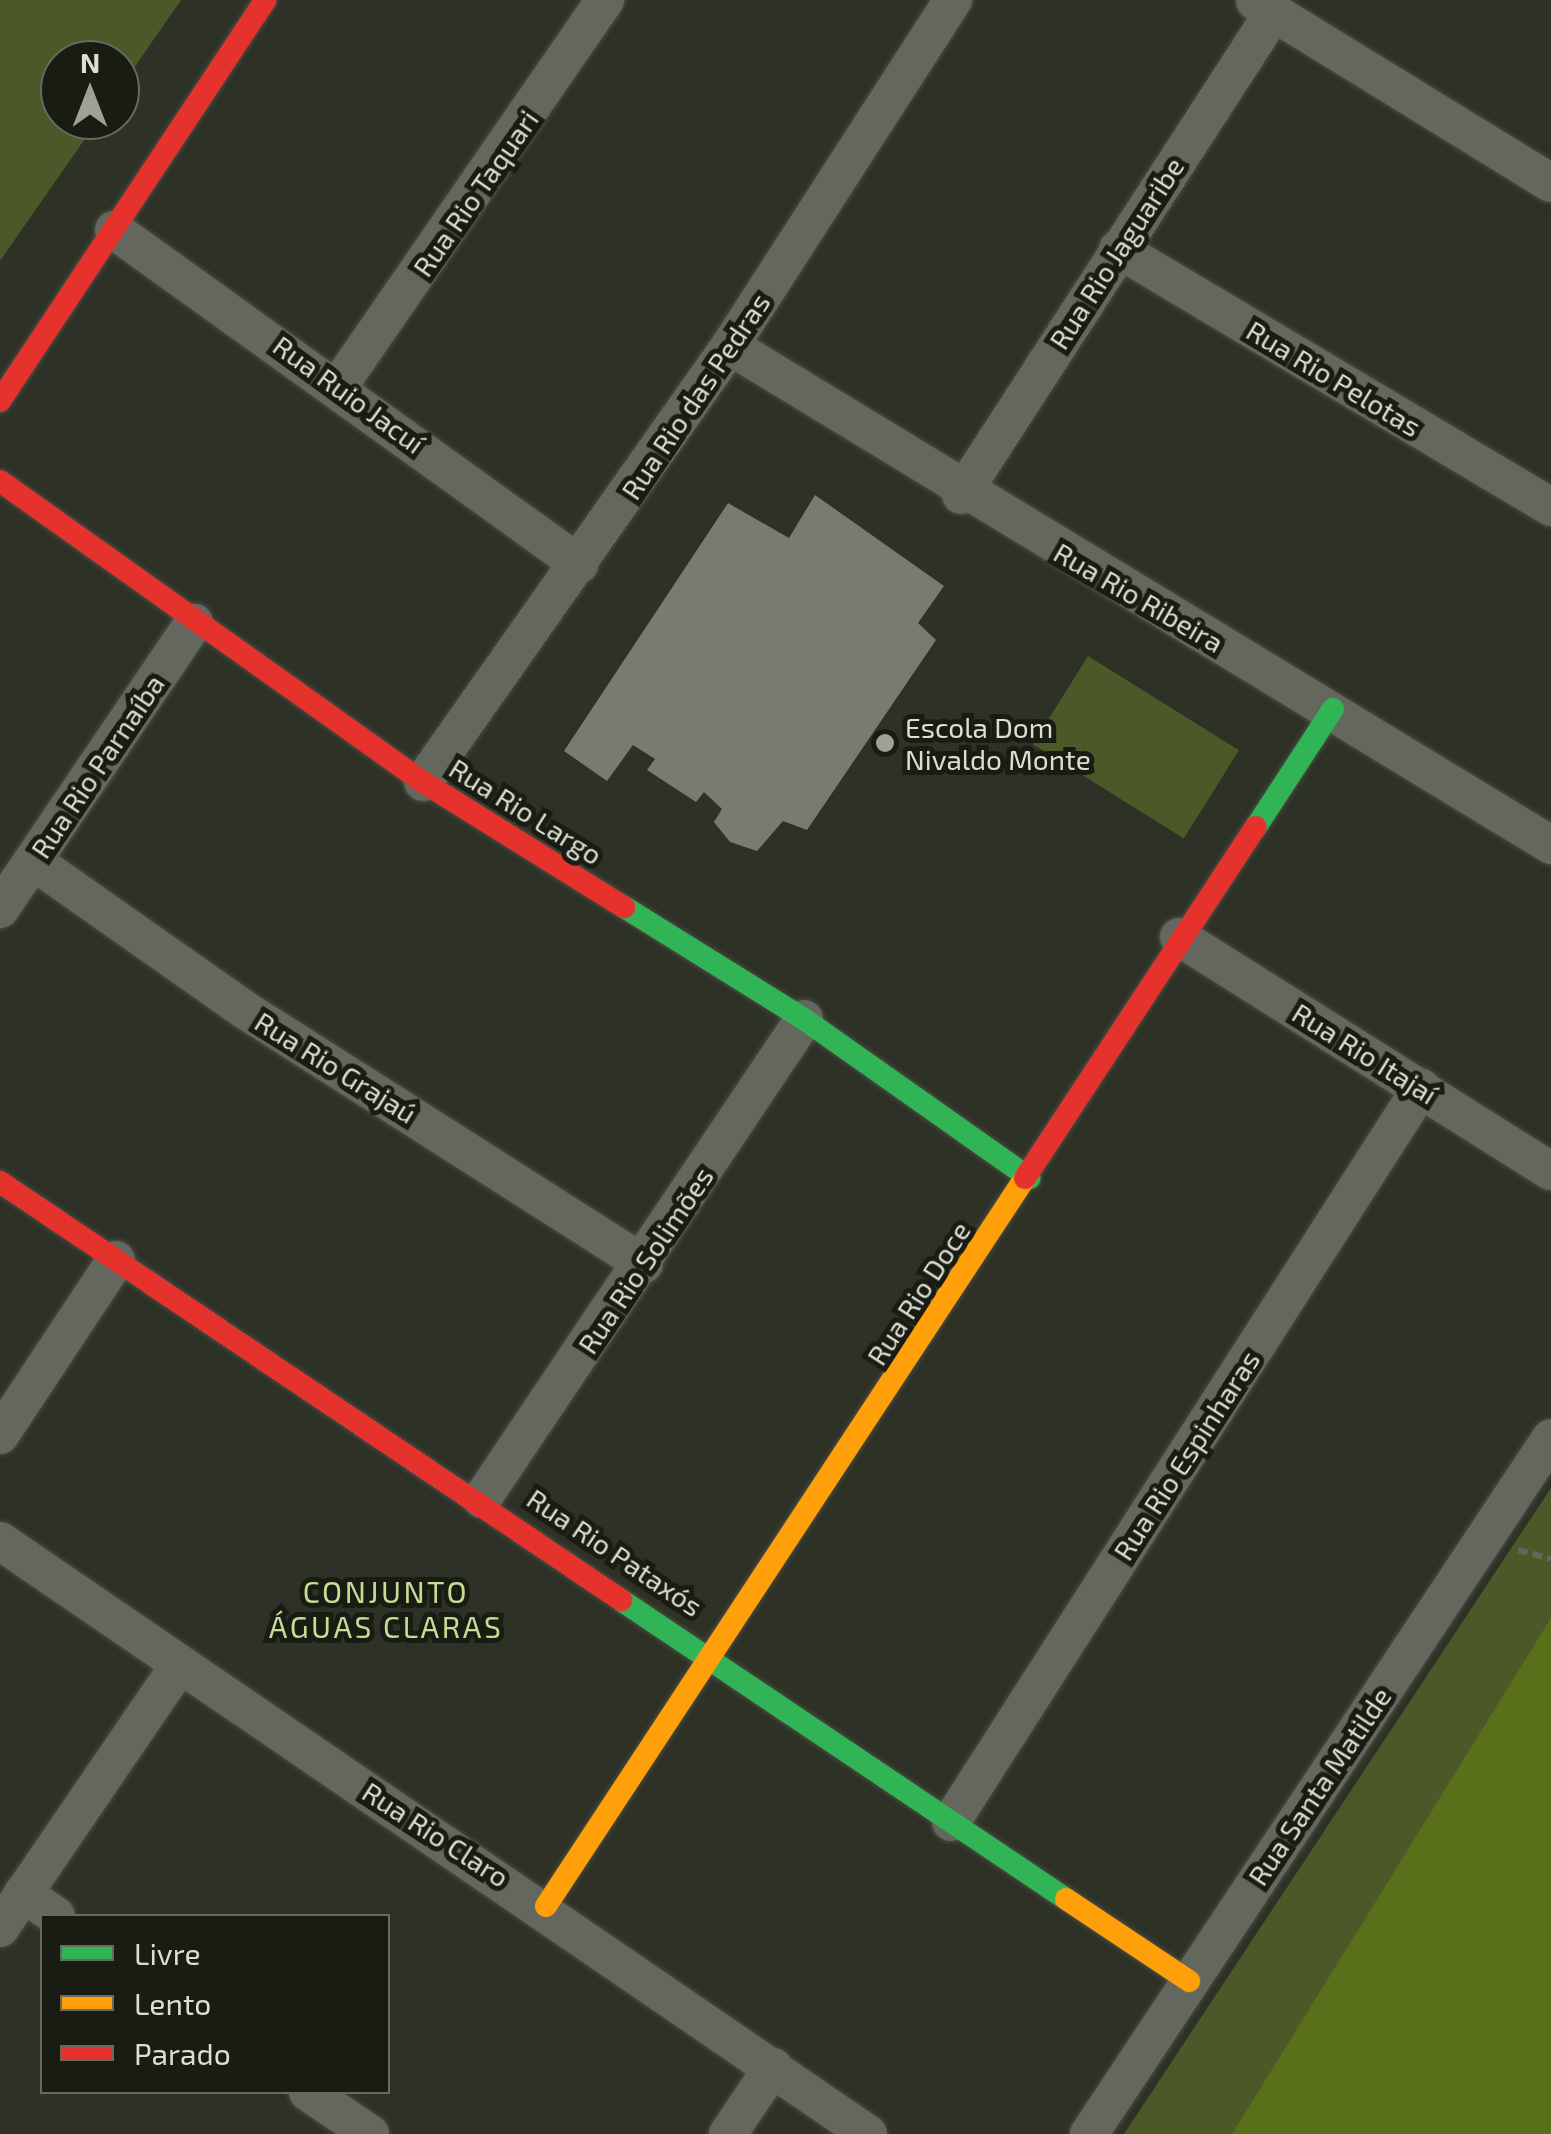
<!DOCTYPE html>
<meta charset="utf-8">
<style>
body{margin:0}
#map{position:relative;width:1551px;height:2134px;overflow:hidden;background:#2e3126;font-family:"Exo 2",sans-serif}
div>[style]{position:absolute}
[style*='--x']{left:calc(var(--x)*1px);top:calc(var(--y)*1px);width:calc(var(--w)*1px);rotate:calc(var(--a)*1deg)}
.green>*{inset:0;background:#4b5929;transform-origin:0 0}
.water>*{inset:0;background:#596f19}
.building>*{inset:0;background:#787b71}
.path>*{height:6px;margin-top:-3px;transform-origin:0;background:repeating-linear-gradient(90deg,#64665d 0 10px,transparent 0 15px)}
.roads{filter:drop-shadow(0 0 2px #494c42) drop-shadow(0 0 2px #494c42)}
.street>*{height:38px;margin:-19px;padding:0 19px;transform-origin:19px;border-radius:19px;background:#64675d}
.fast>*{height:22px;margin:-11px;padding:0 11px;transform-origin:11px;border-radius:11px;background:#30b455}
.slow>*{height:22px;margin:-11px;padding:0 11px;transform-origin:11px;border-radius:11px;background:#ff9f0a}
.jam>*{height:22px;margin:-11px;padding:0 11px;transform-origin:11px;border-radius:11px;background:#e5322d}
.dots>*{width:28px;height:28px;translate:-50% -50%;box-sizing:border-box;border:5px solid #191c13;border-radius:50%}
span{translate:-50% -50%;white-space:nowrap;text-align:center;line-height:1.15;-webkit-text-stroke:10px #191c13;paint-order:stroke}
.street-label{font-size:28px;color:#dbdfd2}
.poi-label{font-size:28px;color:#dbdfd2}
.left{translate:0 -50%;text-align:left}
.neighbourhood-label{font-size:30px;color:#c4dc93;letter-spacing:2.5px}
.legend{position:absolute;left:40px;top:1914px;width:350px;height:180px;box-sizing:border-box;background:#191c13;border:2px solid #676a5f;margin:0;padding:12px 18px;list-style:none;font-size:30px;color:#dbdfd2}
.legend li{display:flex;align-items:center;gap:20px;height:50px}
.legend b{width:50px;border:2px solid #676a5f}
.north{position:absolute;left:40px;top:40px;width:100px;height:100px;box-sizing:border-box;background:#191c13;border:2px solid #676a5f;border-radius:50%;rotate:0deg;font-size:28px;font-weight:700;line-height:40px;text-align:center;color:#dbdfd2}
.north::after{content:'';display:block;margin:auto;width:35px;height:45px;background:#9ea296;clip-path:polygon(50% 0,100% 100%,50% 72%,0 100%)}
</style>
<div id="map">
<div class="green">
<div style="clip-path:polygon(0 0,181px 0,120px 88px,120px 60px,60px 60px,60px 120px,98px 120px,0 261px)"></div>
<div style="left:1088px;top:656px;width:178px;height:104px;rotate:32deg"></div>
<div style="clip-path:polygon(1551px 1488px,1551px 2134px,1124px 2134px)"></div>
</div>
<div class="water">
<div style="clip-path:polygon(1551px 1618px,1551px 2134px,1232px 2134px)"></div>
</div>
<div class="building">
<div style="clip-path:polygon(815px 495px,944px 586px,918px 623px,936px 640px,807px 830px,783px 821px,757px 851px,730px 842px,714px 822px,722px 809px,704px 792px,696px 802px,647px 770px,655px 759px,633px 745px,607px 781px,564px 751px,728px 503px,789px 538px)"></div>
</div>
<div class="path">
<div style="--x:1518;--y:1550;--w:34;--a:15"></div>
</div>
<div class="roads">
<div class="street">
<div style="--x:1255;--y:1;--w:347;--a:31.6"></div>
<div style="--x:114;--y:230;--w:573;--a:35.69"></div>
<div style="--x:1118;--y:249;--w:504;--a:30.79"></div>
<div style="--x:730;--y:346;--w:961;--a:31.29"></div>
<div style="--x:340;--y:384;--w:467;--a:-55.4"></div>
<div style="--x:961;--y:495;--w:576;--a:-57.06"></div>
<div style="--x:423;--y:782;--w:533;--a:-54.85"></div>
<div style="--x:730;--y:346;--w:412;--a:-57.2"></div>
<div style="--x:33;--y:861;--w:259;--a:35.1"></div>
<div style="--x:245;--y:1010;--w:473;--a:32.5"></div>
<div style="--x:0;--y:909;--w:346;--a:-55.9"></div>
<div style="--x:1179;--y:937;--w:439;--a:32.2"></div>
<div style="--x:0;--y:1435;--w:210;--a:-56.5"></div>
<div style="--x:482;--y:1499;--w:578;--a:-56.14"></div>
<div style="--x:0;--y:1541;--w:1051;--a:34.34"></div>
<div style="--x:951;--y:1822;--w:872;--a:-57.37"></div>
<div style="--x:23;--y:1893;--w:40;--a:34.9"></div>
<div style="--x:0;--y:1928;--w:316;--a:-55.7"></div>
<div style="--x:308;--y:2092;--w:75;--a:34.1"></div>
<div style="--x:728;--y:2134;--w:81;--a:-56.1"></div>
<div style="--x:1089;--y:2134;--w:835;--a:-56.42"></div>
</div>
<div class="fast">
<div style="--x:1256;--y:827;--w:141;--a:-56.9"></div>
<div style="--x:624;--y:907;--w:212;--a:31.9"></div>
<div style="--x:804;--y:1019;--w:276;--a:35.2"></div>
<div style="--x:621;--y:1600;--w:536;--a:33.9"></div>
</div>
<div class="slow">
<div style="--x:1066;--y:1899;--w:148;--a:33.7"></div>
<div style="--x:546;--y:1906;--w:871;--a:-56.66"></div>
</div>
<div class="jam">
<div style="--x:0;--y:401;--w:481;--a:-56.5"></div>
<div style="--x:0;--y:481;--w:519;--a:35.44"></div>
<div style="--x:423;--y:782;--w:237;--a:31.9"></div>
<div style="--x:1025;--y:1178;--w:420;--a:-56.7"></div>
<div style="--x:0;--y:1182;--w:749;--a:33.94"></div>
</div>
</div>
<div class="dots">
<div style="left:885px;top:743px;background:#9ea296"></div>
</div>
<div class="street-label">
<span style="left:475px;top:193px;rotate:-55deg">Rua Rio Taquari</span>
<span style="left:1116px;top:253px;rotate:-57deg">Rua Rio Jaguaribe</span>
<span style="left:1334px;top:378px;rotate:31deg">Rua Rio Pelotas</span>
<span style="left:349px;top:394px;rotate:36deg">Rua Ruio Jacuí</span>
<span style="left:695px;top:396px;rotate:-56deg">Rua Rio das Pedras</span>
<span style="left:1139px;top:597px;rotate:30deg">Rua Rio Ribeira</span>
<span style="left:97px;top:766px;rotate:-56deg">Rua Rio Parnaíba</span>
<span style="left:526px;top:811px;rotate:32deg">Rua Rio Largo</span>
<span style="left:1365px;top:1053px;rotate:32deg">Rua Rio Itajaí</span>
<span style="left:336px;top:1067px;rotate:32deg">Rua Rio Grajaú</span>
<span style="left:645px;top:1260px;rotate:-56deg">Rua Rio Solimões</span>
<span style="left:918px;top:1293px;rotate:-57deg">Rua Rio Doce</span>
<span style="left:1186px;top:1455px;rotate:-57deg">Rua Rio Espinharas</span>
<span style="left:615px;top:1552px;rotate:34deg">Rua Rio Pataxós</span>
<span style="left:1319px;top:1786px;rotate:-56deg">Rua Santa Matilde</span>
<span style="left:436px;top:1834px;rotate:33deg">Rua Rio Claro</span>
</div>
<div class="poi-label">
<span class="left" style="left:905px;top:743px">Escola Dom<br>Nivaldo Monte</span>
</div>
<div class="neighbourhood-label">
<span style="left:386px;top:1608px">CONJUNTO<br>ÁGUAS CLARAS</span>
</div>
<ul class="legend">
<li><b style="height:12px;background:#30b455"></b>Livre</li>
<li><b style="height:12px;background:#ff9f0a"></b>Lento</li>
<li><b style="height:12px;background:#e5322d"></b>Parado</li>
</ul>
<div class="north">N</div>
</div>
